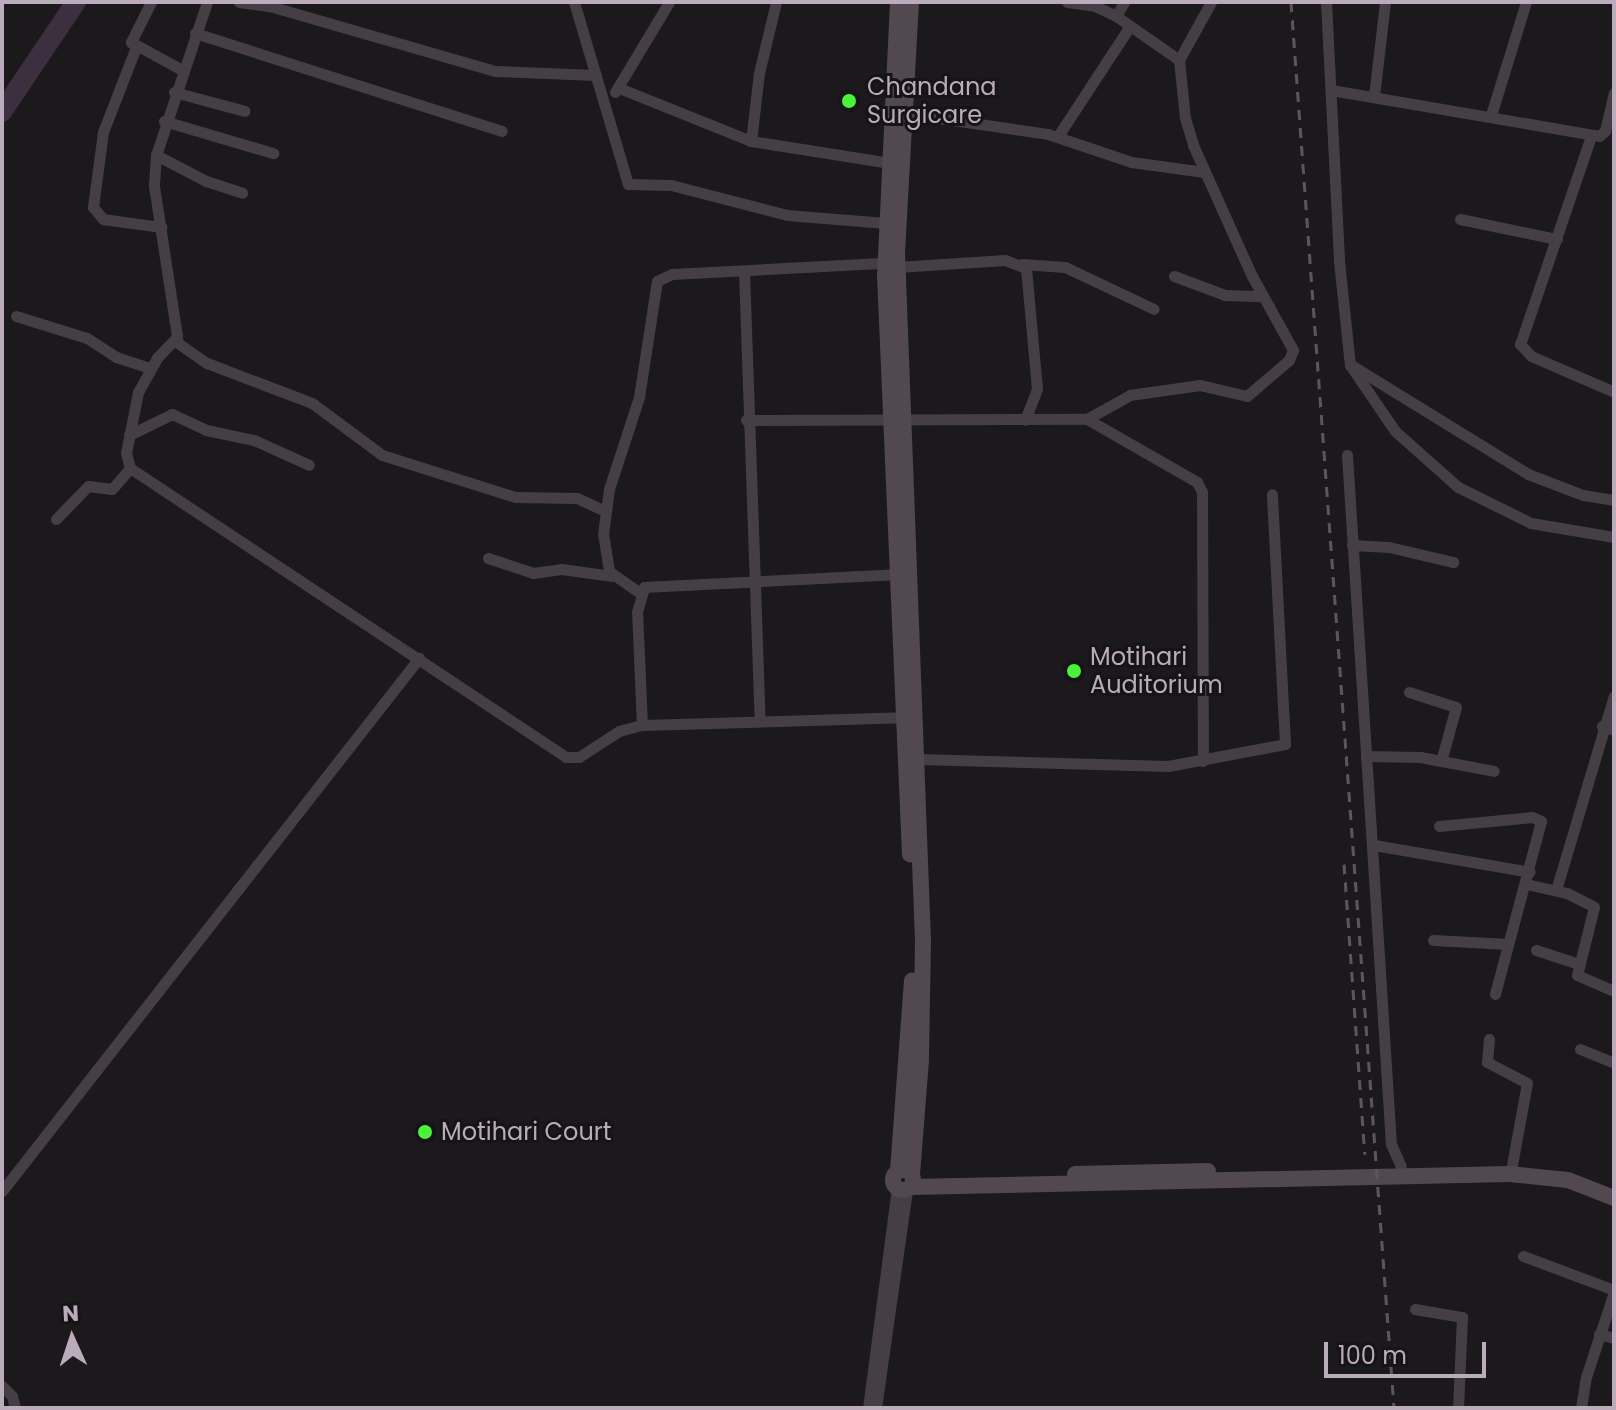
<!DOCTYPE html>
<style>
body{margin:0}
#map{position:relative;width:1616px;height:1410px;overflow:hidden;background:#1b191b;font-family:Poppins,sans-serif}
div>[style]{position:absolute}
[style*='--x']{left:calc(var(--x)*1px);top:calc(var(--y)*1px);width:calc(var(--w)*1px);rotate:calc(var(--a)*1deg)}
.river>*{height:20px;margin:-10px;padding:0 10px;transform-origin:10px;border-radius:10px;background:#3b2f40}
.minor>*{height:11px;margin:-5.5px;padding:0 5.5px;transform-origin:5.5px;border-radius:5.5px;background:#453f45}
.secondary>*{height:16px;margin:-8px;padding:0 8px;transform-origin:8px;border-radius:8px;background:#514850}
.secondary>.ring{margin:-8px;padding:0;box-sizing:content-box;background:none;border:16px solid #514850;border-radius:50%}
.rail>*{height:3px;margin-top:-1.5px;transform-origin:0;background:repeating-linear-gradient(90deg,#5d555d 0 10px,transparent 0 18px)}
.dots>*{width:22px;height:22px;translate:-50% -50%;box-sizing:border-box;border:4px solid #161416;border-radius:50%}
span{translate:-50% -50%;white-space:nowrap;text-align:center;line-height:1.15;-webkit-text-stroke:6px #161416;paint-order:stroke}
.poi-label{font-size:24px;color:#baacbb}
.left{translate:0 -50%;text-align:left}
.frame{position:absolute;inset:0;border:4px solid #baacbb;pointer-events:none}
.north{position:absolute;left:32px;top:1298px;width:80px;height:80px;-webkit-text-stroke:6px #161416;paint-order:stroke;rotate:357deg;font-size:22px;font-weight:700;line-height:32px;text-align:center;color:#baacbb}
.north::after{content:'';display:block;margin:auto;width:28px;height:36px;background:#baacbb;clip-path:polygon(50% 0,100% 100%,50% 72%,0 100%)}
.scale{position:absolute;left:1324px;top:1342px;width:162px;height:36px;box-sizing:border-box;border:4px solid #baacbb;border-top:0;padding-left:10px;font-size:24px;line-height:28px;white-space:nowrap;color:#baacbb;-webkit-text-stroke:6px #161416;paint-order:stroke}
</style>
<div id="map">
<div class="river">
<div style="--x:2;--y:112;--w:133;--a:-56.1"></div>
</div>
<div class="minor">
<div style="--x:151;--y:2;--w:45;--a:116.6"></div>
<div style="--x:131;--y:42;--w:58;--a:28.8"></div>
<div style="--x:207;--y:2;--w:161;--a:108.4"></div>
<div style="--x:156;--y:155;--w:31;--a:94"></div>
<div style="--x:154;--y:186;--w:153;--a:81.3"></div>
<div style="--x:177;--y:337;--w:29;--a:134"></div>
<div style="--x:157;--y:358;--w:39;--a:119"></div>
<div style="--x:138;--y:392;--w:62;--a:101.1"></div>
<div style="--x:126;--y:453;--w:16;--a:75"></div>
<div style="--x:130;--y:468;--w:523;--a:33.54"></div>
<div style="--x:566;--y:757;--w:13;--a:0"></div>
<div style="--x:579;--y:757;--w:48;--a:-33"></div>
<div style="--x:619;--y:731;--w:24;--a:-15"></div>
<div style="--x:642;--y:725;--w:269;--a:-1.7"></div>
<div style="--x:239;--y:2;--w:34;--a:8"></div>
<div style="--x:273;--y:7;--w:231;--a:16.1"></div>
<div style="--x:495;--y:71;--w:101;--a:2.3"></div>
<div style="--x:574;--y:2;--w:190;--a:73.5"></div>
<div style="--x:628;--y:184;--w:43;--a:1.3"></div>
<div style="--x:671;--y:185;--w:120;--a:14.5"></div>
<div style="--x:787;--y:215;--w:99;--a:4.6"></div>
<div style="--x:1067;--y:2;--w:28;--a:8"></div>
<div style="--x:1095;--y:6;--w:23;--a:25"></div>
<div style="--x:1116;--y:16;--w:77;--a:34.9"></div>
<div style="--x:1179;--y:60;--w:58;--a:84.1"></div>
<div style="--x:1185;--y:118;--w:28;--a:73"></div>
<div style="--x:1193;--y:145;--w:144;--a:65.8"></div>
<div style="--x:1252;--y:276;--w:85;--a:61"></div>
<div style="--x:1293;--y:350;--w:11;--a:112"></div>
<div style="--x:1289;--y:360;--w:55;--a:139.4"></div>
<div style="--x:1247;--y:396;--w:48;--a:-166.8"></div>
<div style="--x:1200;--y:385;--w:71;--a:171.9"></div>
<div style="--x:1130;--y:395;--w:49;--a:150.8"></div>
<div style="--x:1326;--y:2;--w:259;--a:87.1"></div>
<div style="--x:1339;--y:261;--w:105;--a:84"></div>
<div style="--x:1350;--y:365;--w:80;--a:55.7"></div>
<div style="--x:1395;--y:431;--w:84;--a:41.6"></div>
<div style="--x:1458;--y:487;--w:81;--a:26.3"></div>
<div style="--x:1531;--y:523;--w:84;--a:9.6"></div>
<div style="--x:1116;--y:16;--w:16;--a:-60"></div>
<div style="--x:195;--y:33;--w:322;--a:17.7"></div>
<div style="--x:136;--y:47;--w:91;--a:111.2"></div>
<div style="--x:103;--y:132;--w:76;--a:97.6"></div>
<div style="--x:93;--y:207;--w:16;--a:50"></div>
<div style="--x:103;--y:219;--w:59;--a:7.9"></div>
<div style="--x:1179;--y:60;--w:66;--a:-61.1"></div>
<div style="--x:619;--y:88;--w:142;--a:21.9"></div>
<div style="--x:751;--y:141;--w:141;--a:9"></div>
<div style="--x:1331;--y:90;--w:272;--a:9.7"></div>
<div style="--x:1599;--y:136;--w:8;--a:-40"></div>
<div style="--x:1605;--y:131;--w:39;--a:-77"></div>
<div style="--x:174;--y:92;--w:73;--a:15"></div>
<div style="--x:615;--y:92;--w:105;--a:-59"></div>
<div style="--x:1374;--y:96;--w:95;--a:-83.3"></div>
<div style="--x:904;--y:113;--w:146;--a:8.3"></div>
<div style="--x:1048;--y:134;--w:88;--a:18.6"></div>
<div style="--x:1131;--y:162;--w:74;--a:7.8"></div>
<div style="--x:1491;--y:115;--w:118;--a:-72.8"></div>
<div style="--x:164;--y:121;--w:114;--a:16.4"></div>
<div style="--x:1058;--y:136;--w:131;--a:-56.8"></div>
<div style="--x:1591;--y:136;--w:220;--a:108.8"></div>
<div style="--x:1520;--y:344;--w:16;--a:47"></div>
<div style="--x:1531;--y:356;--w:90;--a:23.4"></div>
<div style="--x:751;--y:141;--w:68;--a:-83.3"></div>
<div style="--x:759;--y:73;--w:73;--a:-76.5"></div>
<div style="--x:156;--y:155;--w:56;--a:27.5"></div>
<div style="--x:206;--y:181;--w:38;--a:18"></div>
<div style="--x:1460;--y:219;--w:99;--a:11.7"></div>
<div style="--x:1022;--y:264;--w:43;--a:4"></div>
<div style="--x:1065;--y:267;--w:98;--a:25.3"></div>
<div style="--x:897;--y:267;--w:108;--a:-3.7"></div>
<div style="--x:1005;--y:260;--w:22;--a:21"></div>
<div style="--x:1026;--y:268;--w:121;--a:84.8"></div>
<div style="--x:1037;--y:389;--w:33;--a:111"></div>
<div style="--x:744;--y:271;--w:450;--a:88"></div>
<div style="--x:1174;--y:276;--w:54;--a:20.4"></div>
<div style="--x:1225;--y:295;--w:37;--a:2"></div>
<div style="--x:16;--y:316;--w:74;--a:17.2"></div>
<div style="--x:87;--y:338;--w:35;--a:33"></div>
<div style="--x:116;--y:357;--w:36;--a:18"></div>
<div style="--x:175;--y:341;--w:39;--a:35"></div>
<div style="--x:207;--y:363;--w:112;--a:20.9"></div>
<div style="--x:312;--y:403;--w:87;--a:36.6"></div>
<div style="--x:382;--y:455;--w:139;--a:17.5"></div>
<div style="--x:515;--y:497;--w:62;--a:0.9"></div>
<div style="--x:577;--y:498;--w:31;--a:25"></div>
<div style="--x:1351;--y:365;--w:208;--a:31.6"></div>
<div style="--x:1528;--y:474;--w:59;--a:20.9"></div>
<div style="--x:1583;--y:495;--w:31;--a:9"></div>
<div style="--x:746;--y:420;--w:341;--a:-0.2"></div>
<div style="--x:1087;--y:419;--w:127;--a:29.8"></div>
<div style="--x:1197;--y:482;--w:11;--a:63"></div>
<div style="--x:1202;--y:492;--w:269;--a:89.8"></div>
<div style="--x:129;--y:435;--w:48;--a:-26"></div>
<div style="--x:172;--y:414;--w:38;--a:25"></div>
<div style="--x:206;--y:430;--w:49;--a:11.8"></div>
<div style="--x:254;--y:440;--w:60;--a:24.4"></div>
<div style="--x:1347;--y:455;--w:690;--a:86.35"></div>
<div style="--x:1391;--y:1144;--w:24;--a:66"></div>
<div style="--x:56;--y:519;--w:46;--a:-45.9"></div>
<div style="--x:88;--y:486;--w:24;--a:7"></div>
<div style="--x:112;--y:489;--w:28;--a:-49"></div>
<div style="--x:1352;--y:545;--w:37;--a:3"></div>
<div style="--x:1389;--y:547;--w:66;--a:13.2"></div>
<div style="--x:488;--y:558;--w:47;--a:18.4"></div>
<div style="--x:533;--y:573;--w:28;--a:-8"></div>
<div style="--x:561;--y:569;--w:51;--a:7.8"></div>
<div style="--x:640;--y:593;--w:38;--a:-145"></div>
<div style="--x:609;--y:571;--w:37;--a:-99"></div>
<div style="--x:603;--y:534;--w:45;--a:-82.4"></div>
<div style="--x:609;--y:489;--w:97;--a:-71.9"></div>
<div style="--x:639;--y:397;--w:117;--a:-81.2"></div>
<div style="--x:657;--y:281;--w:17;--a:-25"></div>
<div style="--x:672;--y:274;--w:213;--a:-3"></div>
<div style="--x:1409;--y:692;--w:49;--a:17.7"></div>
<div style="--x:1456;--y:707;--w:56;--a:105.5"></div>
<div style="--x:642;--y:725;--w:113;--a:-92.5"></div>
<div style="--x:637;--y:612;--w:26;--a:-74"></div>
<div style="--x:644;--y:587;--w:261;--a:-2.9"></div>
<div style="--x:1602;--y:726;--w:13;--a:18"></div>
<div style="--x:1366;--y:756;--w:54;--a:1.1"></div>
<div style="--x:1420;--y:757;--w:75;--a:10.7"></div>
<div style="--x:918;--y:759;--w:250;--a:1.6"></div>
<div style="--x:1168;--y:766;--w:119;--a:-10.6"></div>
<div style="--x:1285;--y:744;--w:250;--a:-93"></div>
<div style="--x:1439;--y:826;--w:93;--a:-5.5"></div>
<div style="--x:1532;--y:817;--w:10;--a:24"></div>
<div style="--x:1541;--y:821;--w:179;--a:104.9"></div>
<div style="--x:1374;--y:845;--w:158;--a:9.8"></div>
<div style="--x:1526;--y:884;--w:42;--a:12.4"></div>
<div style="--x:1567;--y:893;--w:30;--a:27"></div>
<div style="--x:1594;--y:907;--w:70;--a:104"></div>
<div style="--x:1577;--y:975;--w:40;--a:23.4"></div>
<div style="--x:1556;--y:890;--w:202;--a:-73.4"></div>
<div style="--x:1433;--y:940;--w:75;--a:3.1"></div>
<div style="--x:1536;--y:950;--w:45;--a:18"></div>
<div style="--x:1489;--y:1039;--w:23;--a:95"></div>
<div style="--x:1487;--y:1062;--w:45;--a:27.7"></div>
<div style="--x:1527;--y:1083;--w:83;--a:100.4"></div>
<div style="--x:1580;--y:1049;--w:37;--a:22"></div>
<div style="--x:2;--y:1191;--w:677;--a:-51.96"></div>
<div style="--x:1523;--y:1256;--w:97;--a:20.5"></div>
<div style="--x:1415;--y:1309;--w:48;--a:9.7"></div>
<div style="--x:1462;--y:1317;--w:91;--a:92.5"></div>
<div style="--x:1599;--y:1334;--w:16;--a:15"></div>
<div style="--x:2;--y:1386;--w:14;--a:45"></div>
<div style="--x:12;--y:1396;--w:12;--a:76"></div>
<div style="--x:868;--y:1408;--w:223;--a:-82.5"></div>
<div style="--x:876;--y:1408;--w:221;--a:-81.9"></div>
<div style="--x:1581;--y:1408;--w:31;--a:-81"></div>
<div style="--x:1586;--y:1377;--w:89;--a:-71.8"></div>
</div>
<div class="secondary">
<div style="--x:898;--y:2;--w:273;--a:92.7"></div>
<div style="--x:885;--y:275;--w:580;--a:87.53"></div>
<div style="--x:911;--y:2;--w:250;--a:93.2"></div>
<div style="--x:897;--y:252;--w:689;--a:87.84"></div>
<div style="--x:923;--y:941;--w:119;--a:91"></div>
<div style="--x:921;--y:1060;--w:114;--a:94.5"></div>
<div class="ring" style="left:893px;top:1170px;width:4px;height:4px"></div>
<div style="--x:898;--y:1171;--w:191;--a:-85.8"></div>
<div style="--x:1075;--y:1174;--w:133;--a:-1.3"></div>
<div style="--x:911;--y:1187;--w:598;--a:-1.25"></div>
<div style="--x:1509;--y:1174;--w:59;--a:5.8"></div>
<div style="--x:1568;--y:1180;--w:49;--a:21.4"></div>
</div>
<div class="rail">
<div style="--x:1291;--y:2;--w:1410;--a:85.81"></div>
<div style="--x:1344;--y:864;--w:291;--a:85.9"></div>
</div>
<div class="dots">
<div style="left:849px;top:101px;background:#49f339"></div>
<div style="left:1074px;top:671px;background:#49f339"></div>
<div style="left:425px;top:1132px;background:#49f339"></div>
</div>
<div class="poi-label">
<span class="left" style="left:867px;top:101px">Chandana<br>Surgicare</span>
<span class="left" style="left:1090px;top:671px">Motihari<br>Auditorium</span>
<span class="left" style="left:441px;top:1132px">Motihari Court</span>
</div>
<div class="frame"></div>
<div class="north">N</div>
<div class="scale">100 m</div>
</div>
